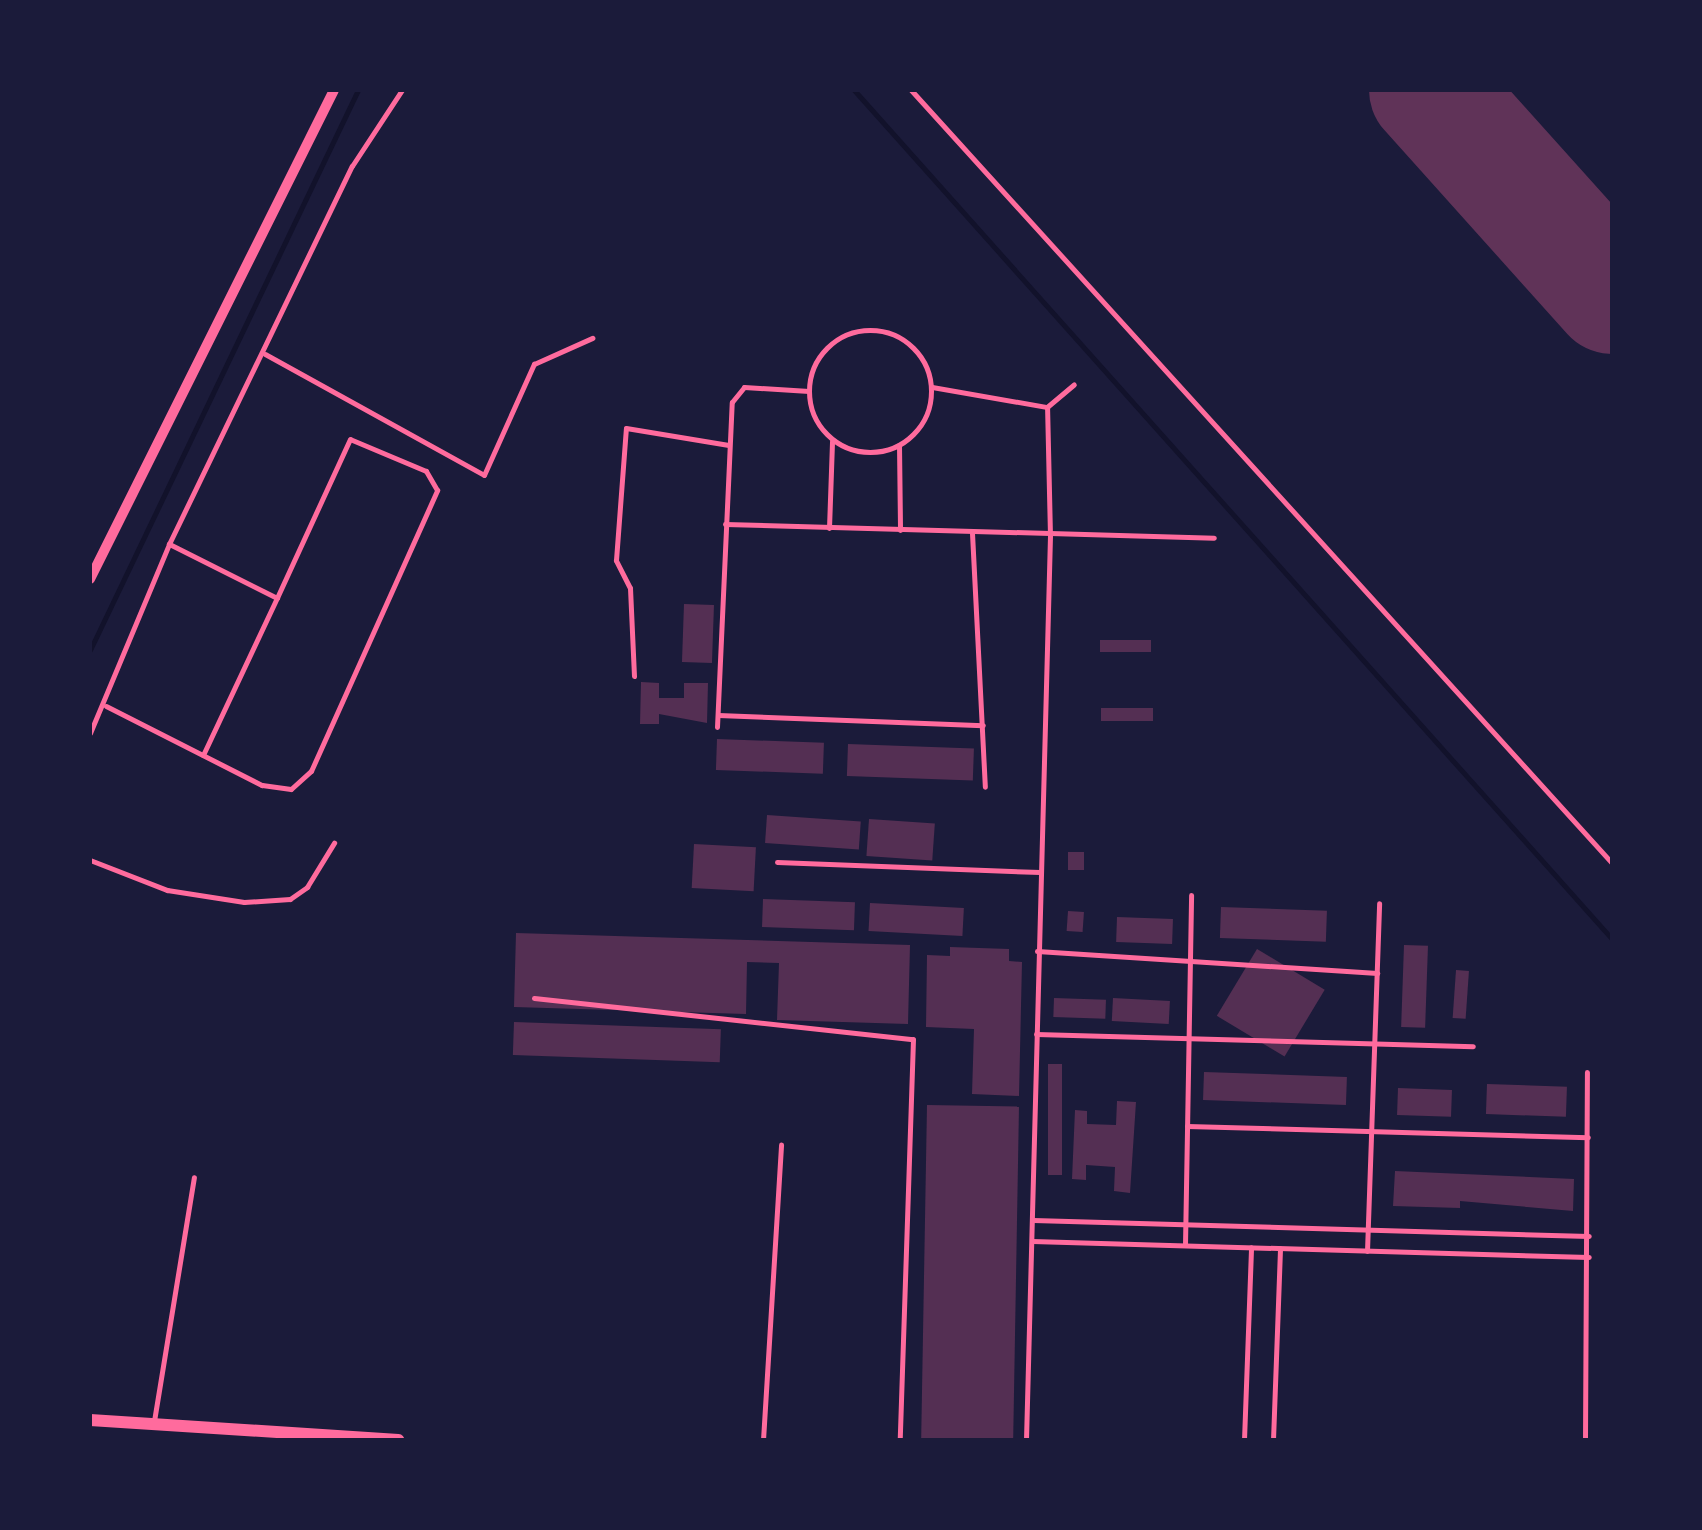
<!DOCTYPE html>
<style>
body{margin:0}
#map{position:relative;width:1702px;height:1530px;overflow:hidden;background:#1b1b3a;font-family:Mulish,sans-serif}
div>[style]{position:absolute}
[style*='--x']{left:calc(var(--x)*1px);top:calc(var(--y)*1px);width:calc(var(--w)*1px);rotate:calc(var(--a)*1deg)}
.stream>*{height:5px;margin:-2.5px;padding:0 2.5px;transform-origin:2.5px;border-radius:2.5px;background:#12122b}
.runway>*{height:120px;margin:-60px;padding:0 60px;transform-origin:60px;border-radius:60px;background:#603358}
.building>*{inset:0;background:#542f53;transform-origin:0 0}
.service>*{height:5px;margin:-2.5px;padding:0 2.5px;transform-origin:2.5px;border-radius:2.5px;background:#ff6b9d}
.service>.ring{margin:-2.5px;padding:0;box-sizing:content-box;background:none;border:5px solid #ff6b9d;border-radius:50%}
.minor>*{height:10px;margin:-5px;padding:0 5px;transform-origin:5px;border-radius:5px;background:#ff6b9d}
.tertiary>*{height:12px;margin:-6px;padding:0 6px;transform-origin:6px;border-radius:6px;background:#ff6b9d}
span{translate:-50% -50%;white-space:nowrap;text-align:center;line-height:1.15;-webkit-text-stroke:9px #1b1b3a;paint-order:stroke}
.frame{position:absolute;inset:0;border:92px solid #1b1b3a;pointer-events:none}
</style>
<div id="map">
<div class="stream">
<div style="--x:854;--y:90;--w:1138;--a:48.24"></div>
<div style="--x:90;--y:650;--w:621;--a:-64.43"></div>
</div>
<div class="runway">
<div style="--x:1429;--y:90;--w:274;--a:48.1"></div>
</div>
<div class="building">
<div style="left:684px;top:604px;width:30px;height:58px;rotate:2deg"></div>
<div style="left:1100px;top:640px;width:51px;height:12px"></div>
<div style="clip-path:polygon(641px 682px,659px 683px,659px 698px,684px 698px,684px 683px,708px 683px,707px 723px,659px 714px,659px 724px,640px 724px)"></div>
<div style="left:1101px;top:708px;width:52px;height:13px"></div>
<div style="left:717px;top:739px;width:107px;height:31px;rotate:2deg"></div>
<div style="left:848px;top:744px;width:126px;height:32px;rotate:2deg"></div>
<div style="left:767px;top:815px;width:94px;height:28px;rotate:4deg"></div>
<div style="left:869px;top:819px;width:66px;height:37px;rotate:4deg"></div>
<div style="left:694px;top:844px;width:62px;height:44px;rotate:3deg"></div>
<div style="left:1068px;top:852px;width:16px;height:18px"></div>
<div style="left:763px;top:899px;width:92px;height:28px;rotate:2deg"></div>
<div style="left:870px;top:903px;width:94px;height:28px;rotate:3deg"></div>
<div style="left:1221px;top:907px;width:106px;height:31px;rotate:2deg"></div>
<div style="left:1068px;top:911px;width:16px;height:20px;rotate:4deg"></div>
<div style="left:1117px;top:917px;width:56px;height:25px;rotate:2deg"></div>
<div style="clip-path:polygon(516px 933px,910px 945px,908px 1024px,777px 1020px,779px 963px,747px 962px,746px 1014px,514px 1007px)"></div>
<div style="left:1404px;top:945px;width:24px;height:82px;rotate:2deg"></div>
<div style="clip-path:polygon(950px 947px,1009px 949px,1009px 961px,1022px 962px,1019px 1096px,972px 1094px,974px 1029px,926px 1027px,927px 955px,950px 956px)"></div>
<div style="left:1257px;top:949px;width:79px;height:78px;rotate:31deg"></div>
<div style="left:1456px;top:970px;width:13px;height:48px;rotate:4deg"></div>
<div style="left:1054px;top:998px;width:52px;height:19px;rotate:2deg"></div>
<div style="left:1113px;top:998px;width:57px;height:23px;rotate:3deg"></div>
<div style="left:514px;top:1022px;width:207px;height:33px;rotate:2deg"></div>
<div style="left:1048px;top:1064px;width:14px;height:111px"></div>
<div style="left:1204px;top:1072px;width:143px;height:28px;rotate:2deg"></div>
<div style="left:1487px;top:1084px;width:80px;height:30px;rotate:2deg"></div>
<div style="left:1398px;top:1088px;width:54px;height:27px;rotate:2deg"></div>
<div style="clip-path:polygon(1117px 1101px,1136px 1102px,1130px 1193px,1114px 1191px,1115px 1167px,1086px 1165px,1086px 1180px,1072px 1179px,1075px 1110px,1087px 1111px,1087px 1124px,1116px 1125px)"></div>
<div style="left:927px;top:1105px;width:92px;height:335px;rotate:1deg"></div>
<div style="clip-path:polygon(1395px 1171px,1574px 1179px,1573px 1211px,1460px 1201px,1460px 1208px,1393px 1206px)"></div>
</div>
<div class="service">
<div style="--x:911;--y:90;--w:1044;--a:47.8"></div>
<div class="ring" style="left:809px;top:330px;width:117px;height:117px"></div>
<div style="--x:265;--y:354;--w:250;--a:28.9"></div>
<div style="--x:484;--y:475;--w:122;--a:-65.8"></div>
<div style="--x:534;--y:364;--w:64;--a:-24.1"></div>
<div style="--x:932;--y:387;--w:117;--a:9.9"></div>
<div style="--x:1047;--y:407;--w:35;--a:-40"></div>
<div style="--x:899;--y:445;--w:85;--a:89.3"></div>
<div style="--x:725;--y:524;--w:489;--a:1.6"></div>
<div style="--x:829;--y:528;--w:87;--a:-88"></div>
<div style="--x:972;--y:533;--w:254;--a:87.1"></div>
<div style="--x:634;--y:676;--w:88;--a:-92.6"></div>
<div style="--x:630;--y:588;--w:31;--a:-117"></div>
<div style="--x:616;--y:560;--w:132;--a:-85.7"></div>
<div style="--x:626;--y:428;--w:104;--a:9.4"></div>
<div style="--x:106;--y:706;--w:175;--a:26.9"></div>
<div style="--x:262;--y:785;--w:29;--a:8"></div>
<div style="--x:291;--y:789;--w:27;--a:-42"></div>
<div style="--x:311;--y:771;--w:308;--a:-65.8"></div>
<div style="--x:437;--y:490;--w:22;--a:-120"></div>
<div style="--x:426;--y:471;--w:82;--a:-157.2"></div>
<div style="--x:350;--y:439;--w:175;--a:114.7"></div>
<div style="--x:277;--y:598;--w:121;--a:-153.4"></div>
<div style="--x:718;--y:715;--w:265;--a:2.2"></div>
<div style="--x:717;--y:727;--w:325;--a:-87.4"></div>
<div style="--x:732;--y:402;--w:19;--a:-51"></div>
<div style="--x:744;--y:387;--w:65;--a:3.5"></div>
<div style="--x:90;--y:733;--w:205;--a:-67.3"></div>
<div style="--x:169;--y:544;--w:420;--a:-64.2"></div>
<div style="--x:352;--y:166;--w:91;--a:-56.7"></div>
<div style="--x:203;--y:755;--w:174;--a:-64.8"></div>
<div style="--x:90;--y:860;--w:83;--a:21.3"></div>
<div style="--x:167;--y:890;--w:78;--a:8.9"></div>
<div style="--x:244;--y:902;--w:46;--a:-3.7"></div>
<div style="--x:290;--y:899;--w:21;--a:-35"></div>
<div style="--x:307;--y:887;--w:52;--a:-58.5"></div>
<div style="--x:777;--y:862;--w:263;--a:2.2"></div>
<div style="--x:1037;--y:951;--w:341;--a:3.7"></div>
<div style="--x:534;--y:998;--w:381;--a:6.2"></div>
<div style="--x:913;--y:1039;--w:401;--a:91.9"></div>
<div style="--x:1036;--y:1034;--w:437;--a:1.6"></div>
<div style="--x:1187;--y:1126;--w:401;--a:1.6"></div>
<div style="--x:1033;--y:1220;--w:556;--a:1.65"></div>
<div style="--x:1032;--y:1241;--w:557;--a:1.65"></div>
<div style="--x:1185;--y:1245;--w:350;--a:-89"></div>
<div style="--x:1367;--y:1251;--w:348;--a:-88"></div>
<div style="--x:154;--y:1421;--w:247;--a:-80.7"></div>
<div style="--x:763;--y:1440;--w:296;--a:-86.5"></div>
<div style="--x:1026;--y:1440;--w:904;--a:-88.48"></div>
<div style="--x:1050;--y:536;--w:129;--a:-91.3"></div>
<div style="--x:1244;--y:1440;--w:193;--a:-87.9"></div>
<div style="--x:1273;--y:1440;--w:192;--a:-87.9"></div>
<div style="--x:1585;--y:1440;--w:368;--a:-89.7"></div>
</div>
<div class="minor">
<div style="--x:90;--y:579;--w:546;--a:-63.48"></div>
</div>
<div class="tertiary">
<div style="--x:90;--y:1420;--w:309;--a:3.7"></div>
</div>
<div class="frame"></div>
</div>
